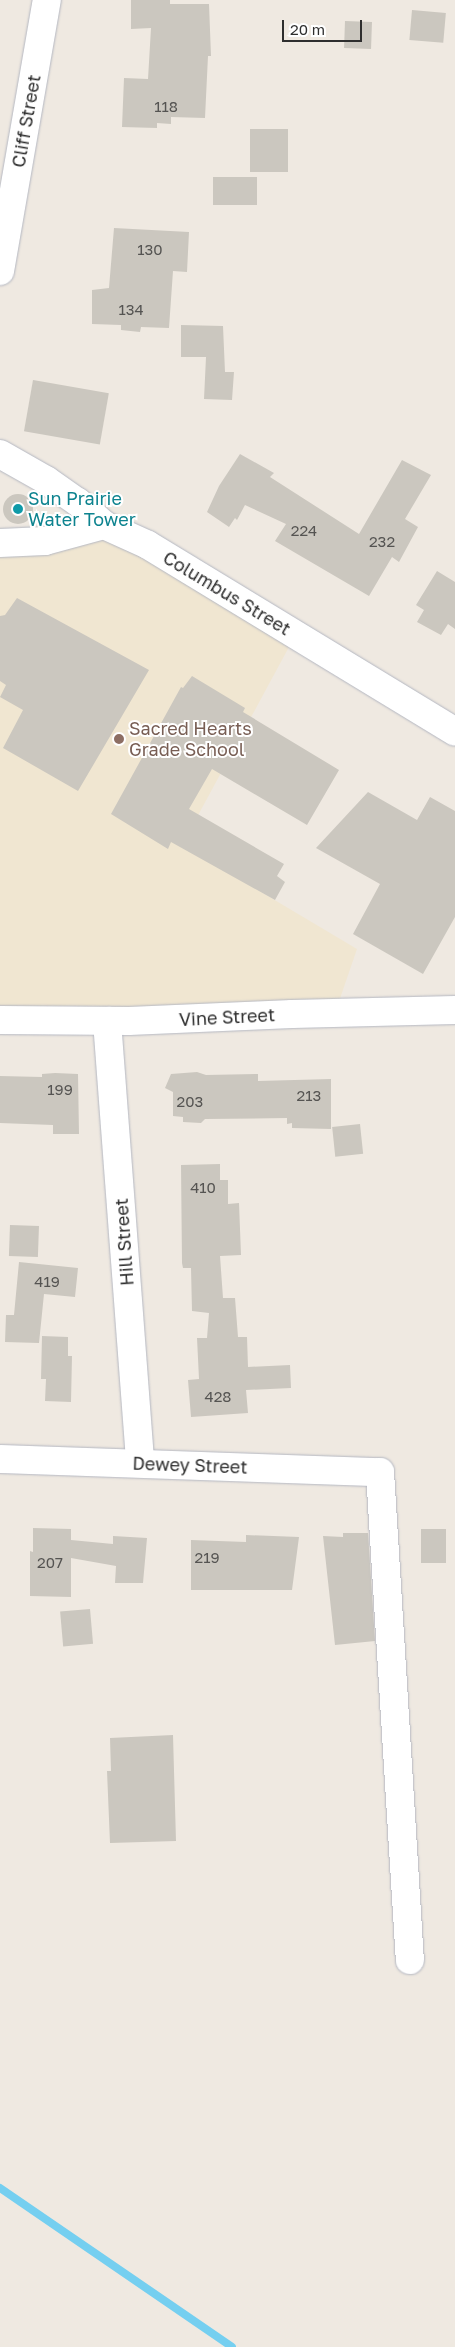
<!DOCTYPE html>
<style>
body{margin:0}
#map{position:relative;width:455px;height:2347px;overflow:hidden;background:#efe9e1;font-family:"Golos Text",sans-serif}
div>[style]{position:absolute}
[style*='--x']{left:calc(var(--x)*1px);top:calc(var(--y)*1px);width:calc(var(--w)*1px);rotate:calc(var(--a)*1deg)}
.education>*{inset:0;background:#f0e6d1}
.stream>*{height:8px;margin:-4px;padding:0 4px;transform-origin:4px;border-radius:4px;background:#75cff0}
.building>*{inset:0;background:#cbc7bf;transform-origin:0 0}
.round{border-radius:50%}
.roads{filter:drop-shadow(0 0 1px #b4b7c1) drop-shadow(0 0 1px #b4b7c1)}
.minor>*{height:28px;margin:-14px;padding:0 14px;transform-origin:14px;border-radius:14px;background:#fff}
.dots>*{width:14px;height:14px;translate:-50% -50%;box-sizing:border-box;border:2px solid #fff;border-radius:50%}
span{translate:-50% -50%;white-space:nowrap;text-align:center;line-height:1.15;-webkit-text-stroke:4px #fff;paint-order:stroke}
.number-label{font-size:15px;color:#555452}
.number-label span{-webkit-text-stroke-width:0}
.street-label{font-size:18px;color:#2e2e2e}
.culture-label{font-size:18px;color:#0d838f}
.left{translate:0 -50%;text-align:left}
.education-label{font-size:18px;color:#785e54}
.scale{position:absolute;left:282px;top:20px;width:80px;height:22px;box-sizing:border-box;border:2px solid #2e2e2e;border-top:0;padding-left:6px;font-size:15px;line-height:18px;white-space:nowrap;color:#2e2e2e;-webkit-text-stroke:4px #fff;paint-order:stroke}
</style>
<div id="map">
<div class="education">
<div style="clip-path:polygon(104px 525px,296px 634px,182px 845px,357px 949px,335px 1013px,0 1020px,0 543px)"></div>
</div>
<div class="stream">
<div style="--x:0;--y:2188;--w:281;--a:34.4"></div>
</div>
<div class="building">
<div style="clip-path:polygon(131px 0,170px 0,170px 4px,209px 4px,211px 56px,208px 56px,205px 118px,171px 117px,171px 124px,157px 123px,157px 128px,122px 127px,124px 78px,148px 79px,151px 28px,131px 29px)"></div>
<div style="left:412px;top:10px;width:34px;height:30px;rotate:5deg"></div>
<div style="left:345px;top:21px;width:27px;height:27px;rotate:2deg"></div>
<div style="left:288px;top:129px;width:43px;height:38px;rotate:90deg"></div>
<div style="left:213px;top:177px;width:44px;height:28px"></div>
<div style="clip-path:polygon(114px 228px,189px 232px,187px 272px,173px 271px,169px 328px,141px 327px,140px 332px,121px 330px,121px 325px,92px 324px,92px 290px,109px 288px)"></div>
<div style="clip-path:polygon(181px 325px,223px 326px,225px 372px,234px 372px,232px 400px,204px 399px,206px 357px,181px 357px)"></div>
<div style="left:33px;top:380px;width:77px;height:52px;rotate:10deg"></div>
<div style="clip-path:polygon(240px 454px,274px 473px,270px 477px,359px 534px,402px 460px,431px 475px,405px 519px,418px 527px,399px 562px,392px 557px,369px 596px,275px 541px,286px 524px,245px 505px,237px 520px,235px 518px,229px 527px,207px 512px,219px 486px)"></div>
<div class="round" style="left:3px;top:494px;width:30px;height:30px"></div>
<div style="clip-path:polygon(437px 571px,455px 582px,455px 629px,448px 624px,441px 635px,417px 622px,424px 610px,416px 605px)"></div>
<div style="clip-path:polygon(17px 598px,149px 670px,78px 791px,3px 748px,23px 710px,0 697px,6px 685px,0 681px,0 616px,5px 615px)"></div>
<div style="clip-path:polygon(192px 676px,245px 708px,243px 712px,339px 770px,307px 825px,212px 769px,189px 809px,284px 864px,277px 876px,285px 882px,275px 900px,171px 842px,168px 849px,111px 814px,181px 687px,183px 688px)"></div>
<div style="clip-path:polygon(368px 792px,417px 820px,430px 797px,455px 811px,455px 917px,423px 974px,353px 934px,380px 884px,316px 848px)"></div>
<div style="clip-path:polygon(197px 1072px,206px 1075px,258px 1074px,258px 1081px,331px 1079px,331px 1129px,292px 1128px,292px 1123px,287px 1124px,287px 1118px,205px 1119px,201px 1123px,183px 1122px,183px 1117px,173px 1116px,173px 1092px,165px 1088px,171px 1074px)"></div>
<div style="clip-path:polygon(55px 1073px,78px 1074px,79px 1134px,53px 1134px,53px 1125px,0 1123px,0 1076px,42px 1077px,42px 1074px)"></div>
<div style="left:360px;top:1124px;width:30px;height:28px;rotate:84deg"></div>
<div style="clip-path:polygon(220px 1164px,220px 1180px,228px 1180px,228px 1204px,239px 1203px,241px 1255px,220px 1256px,223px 1298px,235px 1298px,238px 1337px,247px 1337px,248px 1367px,290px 1365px,291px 1388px,246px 1390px,248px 1413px,191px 1417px,188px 1380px,199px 1379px,197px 1338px,207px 1338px,209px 1313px,192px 1311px,191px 1268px,183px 1268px,182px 1263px,181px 1165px)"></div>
<div style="left:10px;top:1225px;width:29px;height:31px;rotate:2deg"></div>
<div style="clip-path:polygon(19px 1262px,78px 1268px,75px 1297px,44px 1294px,39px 1343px,5px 1342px,6px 1315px,14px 1315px)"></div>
<div style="clip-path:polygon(42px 1336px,68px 1337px,68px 1356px,72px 1356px,71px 1402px,45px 1401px,46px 1379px,41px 1379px)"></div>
<div style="clip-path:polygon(33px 1528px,71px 1529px,71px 1540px,113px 1544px,113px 1536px,147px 1538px,143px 1583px,115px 1583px,116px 1566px,71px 1558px,71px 1597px,30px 1596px,30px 1551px,33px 1552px)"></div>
<div style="left:421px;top:1529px;width:25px;height:34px"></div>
<div style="clip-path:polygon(343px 1533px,368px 1533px,375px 1641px,335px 1645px,323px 1536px,343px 1537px)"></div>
<div style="clip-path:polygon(246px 1535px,299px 1537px,292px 1590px,191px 1590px,191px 1540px,246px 1542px)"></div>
<div style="left:90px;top:1609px;width:35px;height:30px;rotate:85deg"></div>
<div style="clip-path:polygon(173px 1735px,176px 1841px,110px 1843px,107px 1771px,111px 1771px,110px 1738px)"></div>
</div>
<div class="roads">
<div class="minor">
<div style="--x:0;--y:271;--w:275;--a:-80.2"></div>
<div style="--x:0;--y:454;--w:53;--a:29.5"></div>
<div style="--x:46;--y:480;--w:39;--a:35"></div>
<div style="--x:78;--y:502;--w:35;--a:41"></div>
<div style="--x:104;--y:525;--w:48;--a:24.4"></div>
<div style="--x:148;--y:545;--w:359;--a:31.3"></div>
<div style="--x:0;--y:543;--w:45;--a:-2.5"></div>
<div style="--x:45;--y:541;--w:61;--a:-15.2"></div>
<div style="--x:0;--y:1020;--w:129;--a:0.4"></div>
<div style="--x:129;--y:1021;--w:163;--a:-2.5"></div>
<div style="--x:292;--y:1014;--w:163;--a:-1.4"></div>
<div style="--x:107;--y:1021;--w:443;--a:85.7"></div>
<div style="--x:0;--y:1459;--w:380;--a:2"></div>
<div style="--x:380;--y:1472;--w:489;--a:86.5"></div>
</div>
</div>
<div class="dots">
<div style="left:18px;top:509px;background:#0f9aa8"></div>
<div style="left:119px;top:739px;background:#8d6e63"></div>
</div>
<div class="number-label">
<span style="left:166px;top:107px">118</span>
<span style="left:150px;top:250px">130</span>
<span style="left:131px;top:310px">134</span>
<span style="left:304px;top:531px">224</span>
<span style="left:382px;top:542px">232</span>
<span style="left:60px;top:1090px">199</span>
<span style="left:309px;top:1096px">213</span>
<span style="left:190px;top:1102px">203</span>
<span style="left:203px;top:1188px">410</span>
<span style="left:47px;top:1282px">419</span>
<span style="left:218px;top:1397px">428</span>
<span style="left:207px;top:1558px">219</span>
<span style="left:50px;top:1563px">207</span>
</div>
<div class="street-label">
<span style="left:26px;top:121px;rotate:-80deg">Cliff Street</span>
<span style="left:227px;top:593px;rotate:31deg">Columbus Street</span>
<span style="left:227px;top:1017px;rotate:-3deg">Vine Street</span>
<span style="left:124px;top:1242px;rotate:-94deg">Hill Street</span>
<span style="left:190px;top:1465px;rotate:2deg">Dewey Street</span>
</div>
<div class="culture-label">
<span class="left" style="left:28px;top:509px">Sun Prairie<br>Water Tower</span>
</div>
<div class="education-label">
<span class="left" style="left:129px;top:739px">Sacred Hearts<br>Grade School</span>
</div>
<div class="scale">20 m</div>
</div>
